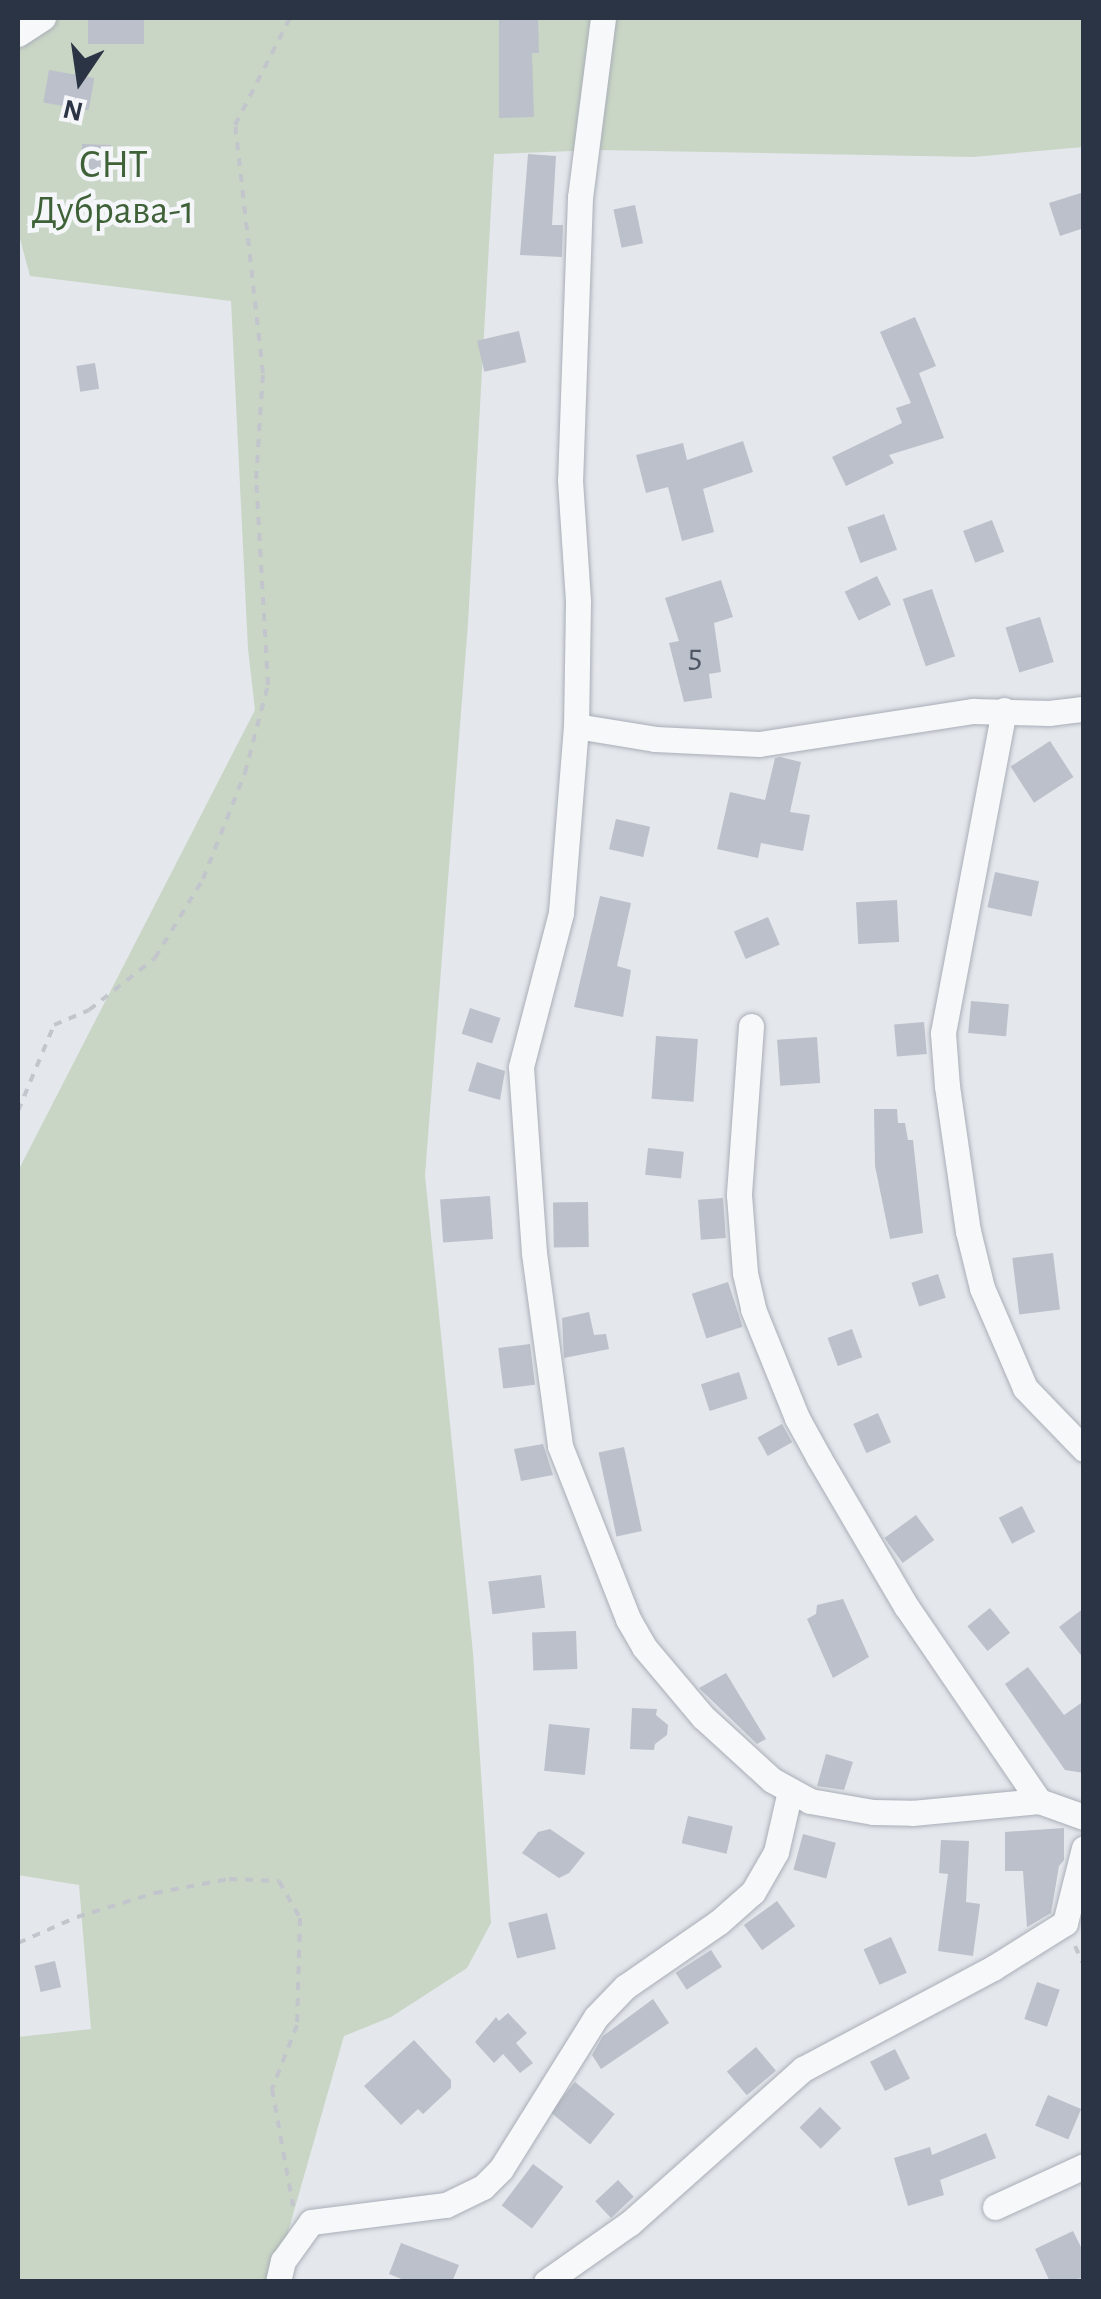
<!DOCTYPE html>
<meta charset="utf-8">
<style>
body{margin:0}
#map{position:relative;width:1101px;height:2299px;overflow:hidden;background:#e4e7ec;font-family:"Alegreya Sans",sans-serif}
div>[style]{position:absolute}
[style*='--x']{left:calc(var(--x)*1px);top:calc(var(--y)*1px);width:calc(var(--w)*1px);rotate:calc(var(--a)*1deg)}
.green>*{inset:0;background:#c9d6c5}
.building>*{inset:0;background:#bbc0ca;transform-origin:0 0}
.path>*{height:4px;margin-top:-2px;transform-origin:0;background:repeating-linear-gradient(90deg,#c2c5cb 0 8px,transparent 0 16px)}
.roads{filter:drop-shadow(0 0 2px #a9aeb7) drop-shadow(0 0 2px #a9aeb7)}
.minor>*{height:25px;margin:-12.5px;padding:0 12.5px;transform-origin:12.5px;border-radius:12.5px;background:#f7f8fa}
span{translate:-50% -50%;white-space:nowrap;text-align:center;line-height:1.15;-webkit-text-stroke:9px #f4f6f9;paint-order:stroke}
.number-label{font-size:35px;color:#4f5766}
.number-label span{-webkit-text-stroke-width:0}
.park-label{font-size:40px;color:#3f6138}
.frame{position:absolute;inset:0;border:20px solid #2b3445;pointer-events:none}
.north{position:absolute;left:30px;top:30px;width:100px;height:100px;-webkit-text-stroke:8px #f4f6f9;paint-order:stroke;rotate:193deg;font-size:28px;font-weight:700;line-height:40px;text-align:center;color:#2b3445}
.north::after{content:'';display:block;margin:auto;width:35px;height:45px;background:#2b3445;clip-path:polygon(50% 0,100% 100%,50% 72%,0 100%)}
</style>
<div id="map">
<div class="green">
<div style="clip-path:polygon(18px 18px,1083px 18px,1083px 147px,973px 157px,598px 150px,494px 154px,468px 623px,425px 1175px,473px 1653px,491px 1923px,467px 1968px,391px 2017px,344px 2036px,274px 2281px,18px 2281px,18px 2037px,91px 2029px,79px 1885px,18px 1875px,18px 1171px,255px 710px,248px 649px,231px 301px,30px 276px,18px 231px)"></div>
</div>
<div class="building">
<div style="left:88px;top:18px;width:56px;height:26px"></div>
<div style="clip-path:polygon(499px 18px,538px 18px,539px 53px,532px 53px,534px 117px,499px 118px)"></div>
<div style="left:49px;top:70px;width:46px;height:33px;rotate:10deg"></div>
<div style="left:82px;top:144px;width:29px;height:29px;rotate:2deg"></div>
<div style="clip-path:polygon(528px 154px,556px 156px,552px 225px,563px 225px,562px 257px,520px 255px)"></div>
<div style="clip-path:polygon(1084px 192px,1084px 228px,1060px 236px,1049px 203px)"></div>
<div style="left:635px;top:205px;width:39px;height:22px;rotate:78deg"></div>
<div style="clip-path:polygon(915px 317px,936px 366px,919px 373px,944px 438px,889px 455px,894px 463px,846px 486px,832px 457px,902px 423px,896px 408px,911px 403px,880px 332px)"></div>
<div style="left:519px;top:331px;width:32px;height:43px;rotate:77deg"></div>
<div style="left:95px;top:363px;width:26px;height:19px;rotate:81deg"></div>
<div style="clip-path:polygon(743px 441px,753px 472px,703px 489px,714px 532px,682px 541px,668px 487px,646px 493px,636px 455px,683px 443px,687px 460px)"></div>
<div style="left:884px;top:514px;width:38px;height:39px;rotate:70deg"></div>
<div style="left:992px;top:520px;width:34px;height:31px;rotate:69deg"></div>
<div style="left:877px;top:576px;width:32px;height:36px;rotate:64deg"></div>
<div style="clip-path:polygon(721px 580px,733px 617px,714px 623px,721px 672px,709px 674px,712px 698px,684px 702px,669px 643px,679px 641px,665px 598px)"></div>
<div style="left:932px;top:589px;width:71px;height:31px;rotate:71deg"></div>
<div style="left:1040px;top:617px;width:47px;height:36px;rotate:73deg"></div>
<div style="left:1050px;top:741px;width:43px;height:47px;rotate:57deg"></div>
<div style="clip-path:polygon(780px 757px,801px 762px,790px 812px,810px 815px,803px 851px,761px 843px,758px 858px,717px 849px,730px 792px,765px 800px,775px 758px)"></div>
<div style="left:616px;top:819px;width:35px;height:31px;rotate:13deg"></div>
<div style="left:995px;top:872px;width:45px;height:36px;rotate:12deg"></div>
<div style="clip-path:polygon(600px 896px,631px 903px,617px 966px,631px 970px,623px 1017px,574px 1007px)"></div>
<div style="left:897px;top:900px;width:42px;height:41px;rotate:87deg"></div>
<div style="left:768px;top:917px;width:30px;height:37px;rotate:67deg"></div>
<div style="left:971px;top:1001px;width:38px;height:32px;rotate:5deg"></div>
<div style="left:470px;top:1008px;width:32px;height:27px;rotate:18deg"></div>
<div style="left:924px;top:1022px;width:32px;height:30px;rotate:85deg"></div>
<div style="left:656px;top:1036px;width:42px;height:63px;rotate:4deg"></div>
<div style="left:817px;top:1037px;width:46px;height:40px;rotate:86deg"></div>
<div style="clip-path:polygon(477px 1062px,505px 1071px,500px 1100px,468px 1091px)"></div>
<div style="clip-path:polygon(874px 1109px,897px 1109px,898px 1123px,905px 1123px,908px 1140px,913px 1140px,923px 1233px,890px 1239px,875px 1166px)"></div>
<div style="left:648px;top:1148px;width:36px;height:27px;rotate:6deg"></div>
<div style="left:490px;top:1196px;width:43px;height:50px;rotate:86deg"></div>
<div style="left:723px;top:1198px;width:40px;height:25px;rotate:86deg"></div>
<div style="left:588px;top:1202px;width:45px;height:35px;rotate:89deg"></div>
<div style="left:1053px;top:1253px;width:57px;height:41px;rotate:83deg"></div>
<div style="left:938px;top:1274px;width:25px;height:28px;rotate:72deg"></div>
<div style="left:728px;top:1282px;width:47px;height:38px;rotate:72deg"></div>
<div style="clip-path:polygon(589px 1312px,594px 1335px,606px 1334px,609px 1349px,564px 1358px,562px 1318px)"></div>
<div style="left:852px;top:1329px;width:30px;height:26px;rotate:70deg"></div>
<div style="left:530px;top:1344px;width:41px;height:32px;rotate:83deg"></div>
<div style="left:739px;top:1372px;width:28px;height:40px;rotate:72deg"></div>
<div style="left:878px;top:1413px;width:32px;height:27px;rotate:66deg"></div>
<div style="left:782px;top:1424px;width:21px;height:28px;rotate:61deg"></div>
<div style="clip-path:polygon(543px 1444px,553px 1475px,521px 1481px,514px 1449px)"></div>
<div style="left:624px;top:1447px;width:86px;height:26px;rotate:78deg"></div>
<div style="left:1022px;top:1506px;width:29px;height:26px;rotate:63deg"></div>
<div style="left:916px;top:1515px;width:31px;height:39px;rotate:54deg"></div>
<div style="left:541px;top:1575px;width:33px;height:53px;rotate:83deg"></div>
<div style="clip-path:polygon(843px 1599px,869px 1657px,833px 1678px,807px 1619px,816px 1614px,817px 1605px)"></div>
<div style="left:990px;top:1608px;width:32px;height:29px;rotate:51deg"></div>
<div style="clip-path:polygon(1084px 1608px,1084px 1659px,1059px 1627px)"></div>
<div style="left:576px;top:1631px;width:38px;height:44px;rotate:88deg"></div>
<div style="clip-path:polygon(1028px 1667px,1064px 1715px,1084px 1701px,1084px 1773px,1065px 1770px,1005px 1684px)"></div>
<div style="clip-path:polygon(726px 1673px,766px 1739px,757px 1744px,699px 1688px)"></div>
<div style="clip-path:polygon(632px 1708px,657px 1709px,656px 1715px,668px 1725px,667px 1735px,655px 1744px,654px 1750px,630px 1749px)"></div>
<div style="left:549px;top:1724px;width:41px;height:47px;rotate:6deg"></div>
<div style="clip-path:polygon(826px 1754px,853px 1762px,844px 1790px,817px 1786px)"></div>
<div style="left:688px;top:1816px;width:46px;height:28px;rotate:13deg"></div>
<div style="clip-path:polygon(1064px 1828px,1064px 1860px,1059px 1866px,1051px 1913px,1027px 1927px,1023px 1871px,1005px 1871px,1005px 1832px)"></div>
<div style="clip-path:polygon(550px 1829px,585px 1853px,569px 1873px,559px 1878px,522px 1853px,538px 1832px)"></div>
<div style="left:803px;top:1834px;width:34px;height:37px;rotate:15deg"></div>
<div style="clip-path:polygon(941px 1840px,969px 1841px,966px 1902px,980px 1904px,973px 1956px,938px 1951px,948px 1874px,939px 1873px)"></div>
<div style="left:777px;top:1901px;width:31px;height:41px;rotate:54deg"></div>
<div style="left:547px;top:1913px;width:37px;height:40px;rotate:76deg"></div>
<div style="left:891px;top:1937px;width:39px;height:30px;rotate:66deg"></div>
<div style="left:711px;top:1950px;width:20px;height:42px;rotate:57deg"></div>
<div style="left:55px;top:1961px;width:27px;height:21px;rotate:77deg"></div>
<div style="left:1037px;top:1982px;width:24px;height:39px;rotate:19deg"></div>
<div style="clip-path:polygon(653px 1999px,669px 2023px,601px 2069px,592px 2055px,603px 2036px)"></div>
<div style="clip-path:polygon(508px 2013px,527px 2033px,516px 2043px,533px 2063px,520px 2073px,503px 2054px,494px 2063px,475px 2042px,496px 2017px,499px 2021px)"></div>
<div style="clip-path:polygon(414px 2040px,451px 2080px,451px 2088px,423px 2114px,418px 2109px,401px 2125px,364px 2086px)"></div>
<div style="left:756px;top:2047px;width:31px;height:38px;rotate:50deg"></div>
<div style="left:895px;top:2049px;width:33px;height:28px;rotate:63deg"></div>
<div style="left:575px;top:2082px;width:51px;height:39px;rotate:39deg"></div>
<div style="left:1048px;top:2095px;width:36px;height:33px;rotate:23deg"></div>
<div style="left:820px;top:2107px;width:30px;height:29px;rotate:45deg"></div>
<div style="clip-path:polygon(986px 2133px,996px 2158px,940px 2180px,944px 2195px,908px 2206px,894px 2158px,930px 2147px,932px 2155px)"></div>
<div style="left:533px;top:2164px;width:38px;height:52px;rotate:37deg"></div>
<div style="left:618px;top:2180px;width:23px;height:31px;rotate:47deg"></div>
<div style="clip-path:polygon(1073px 2231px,1084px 2253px,1084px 2278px,1050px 2282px,1035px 2249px)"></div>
<div style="clip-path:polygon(401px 2243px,459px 2265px,452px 2282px,409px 2282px,389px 2274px)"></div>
</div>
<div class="path">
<div style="--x:18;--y:1111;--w:93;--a:-67.3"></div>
<div style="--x:54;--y:1025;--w:38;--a:-23"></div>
<div style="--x:89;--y:1010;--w:84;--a:-38.2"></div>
<div style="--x:155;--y:958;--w:92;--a:-58.7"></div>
<div style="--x:203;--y:879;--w:114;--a:-68.4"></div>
<div style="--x:245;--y:773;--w:91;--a:-75.4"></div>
<div style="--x:268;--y:685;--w:206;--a:-93.3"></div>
<div style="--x:256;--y:479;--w:106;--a:-86.2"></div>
<div style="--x:263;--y:373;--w:250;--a:-96.4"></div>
<div style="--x:235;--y:125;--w:120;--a:-62.8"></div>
<div style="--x:18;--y:1943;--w:64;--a:-23.8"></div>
<div style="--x:77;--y:1917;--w:82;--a:-17.1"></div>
<div style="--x:155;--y:1893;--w:75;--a:-10.7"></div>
<div style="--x:229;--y:1879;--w:50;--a:2.3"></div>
<div style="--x:279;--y:1881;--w:43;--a:60.4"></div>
<div style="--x:300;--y:1918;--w:107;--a:91.6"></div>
<div style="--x:297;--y:2025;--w:69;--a:111.3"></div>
<div style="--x:272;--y:2089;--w:119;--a:79.8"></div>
<div style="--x:1075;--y:1946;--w:21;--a:65"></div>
</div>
<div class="roads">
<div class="minor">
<div style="--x:603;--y:18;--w:180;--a:97.3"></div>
<div style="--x:580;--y:197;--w:283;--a:92"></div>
<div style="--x:570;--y:480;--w:122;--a:86.2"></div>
<div style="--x:578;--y:602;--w:124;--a:90.9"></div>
<div style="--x:576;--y:726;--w:188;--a:94.6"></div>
<div style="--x:561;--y:913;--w:159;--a:104.6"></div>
<div style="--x:521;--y:1067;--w:186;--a:86"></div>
<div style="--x:534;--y:1253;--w:195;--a:82.3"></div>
<div style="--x:560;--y:1446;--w:186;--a:68.5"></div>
<div style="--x:628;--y:1619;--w:32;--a:60"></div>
<div style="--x:644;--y:1647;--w:92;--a:49.9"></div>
<div style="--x:703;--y:1717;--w:93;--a:42.4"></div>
<div style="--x:772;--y:1780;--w:43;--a:28.9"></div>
<div style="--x:810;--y:1801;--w:64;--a:9.9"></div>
<div style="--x:873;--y:1812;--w:39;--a:1"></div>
<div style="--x:912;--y:1813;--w:128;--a:-5.4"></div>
<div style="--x:1039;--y:1801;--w:48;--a:19.6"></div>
<div style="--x:18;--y:34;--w:30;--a:-33"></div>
<div style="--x:1004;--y:710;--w:329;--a:100.7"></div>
<div style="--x:943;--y:1033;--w:53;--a:85.7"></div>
<div style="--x:947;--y:1086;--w:147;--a:81.8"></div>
<div style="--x:968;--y:1231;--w:59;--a:76.2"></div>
<div style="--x:982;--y:1288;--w:109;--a:66.7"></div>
<div style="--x:1025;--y:1388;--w:85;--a:46"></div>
<div style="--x:576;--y:726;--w:80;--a:9.3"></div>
<div style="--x:655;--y:739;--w:104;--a:2.8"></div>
<div style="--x:759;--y:744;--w:217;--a:-8.8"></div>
<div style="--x:973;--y:711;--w:76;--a:1.5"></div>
<div style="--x:1049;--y:713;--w:35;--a:-7"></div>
<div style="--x:751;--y:1026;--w:169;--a:94.1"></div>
<div style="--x:739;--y:1195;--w:78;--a:85.6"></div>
<div style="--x:745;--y:1273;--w:37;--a:77"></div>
<div style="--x:753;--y:1309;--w:118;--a:68"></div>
<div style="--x:797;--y:1418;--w:46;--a:61.2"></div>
<div style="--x:819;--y:1458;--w:172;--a:59.6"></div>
<div style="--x:906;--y:1606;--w:236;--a:55.7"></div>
<div style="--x:995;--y:2207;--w:98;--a:-24.7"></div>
<div style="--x:278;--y:2282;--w:22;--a:-77"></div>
<div style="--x:283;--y:2261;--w:48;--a:-54.3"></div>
<div style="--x:311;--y:2222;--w:136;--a:-7.2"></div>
<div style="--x:446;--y:2205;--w:41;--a:-25.9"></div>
<div style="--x:483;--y:2187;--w:25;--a:-45"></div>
<div style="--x:501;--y:2169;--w:179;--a:-58"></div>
<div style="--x:596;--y:2017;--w:42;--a:-46"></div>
<div style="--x:625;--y:1987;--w:114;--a:-34.7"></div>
<div style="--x:719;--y:1922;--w:45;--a:-41.4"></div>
<div style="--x:753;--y:1892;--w:46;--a:-60.1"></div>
<div style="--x:776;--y:1852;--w:63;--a:-77.1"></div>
<div style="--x:546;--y:2282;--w:103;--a:-35.1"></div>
<div style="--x:630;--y:2223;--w:232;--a:-41.7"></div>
<div style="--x:803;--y:2069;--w:215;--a:-28"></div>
<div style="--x:993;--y:1968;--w:85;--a:-32"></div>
<div style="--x:1065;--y:1923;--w:77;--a:-75.8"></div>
</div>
</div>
<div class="number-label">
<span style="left:695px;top:657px">5</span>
</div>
<div class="park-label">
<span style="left:113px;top:188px">СНТ<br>Дубрава-1</span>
</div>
<div class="frame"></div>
<div class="north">N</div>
</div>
